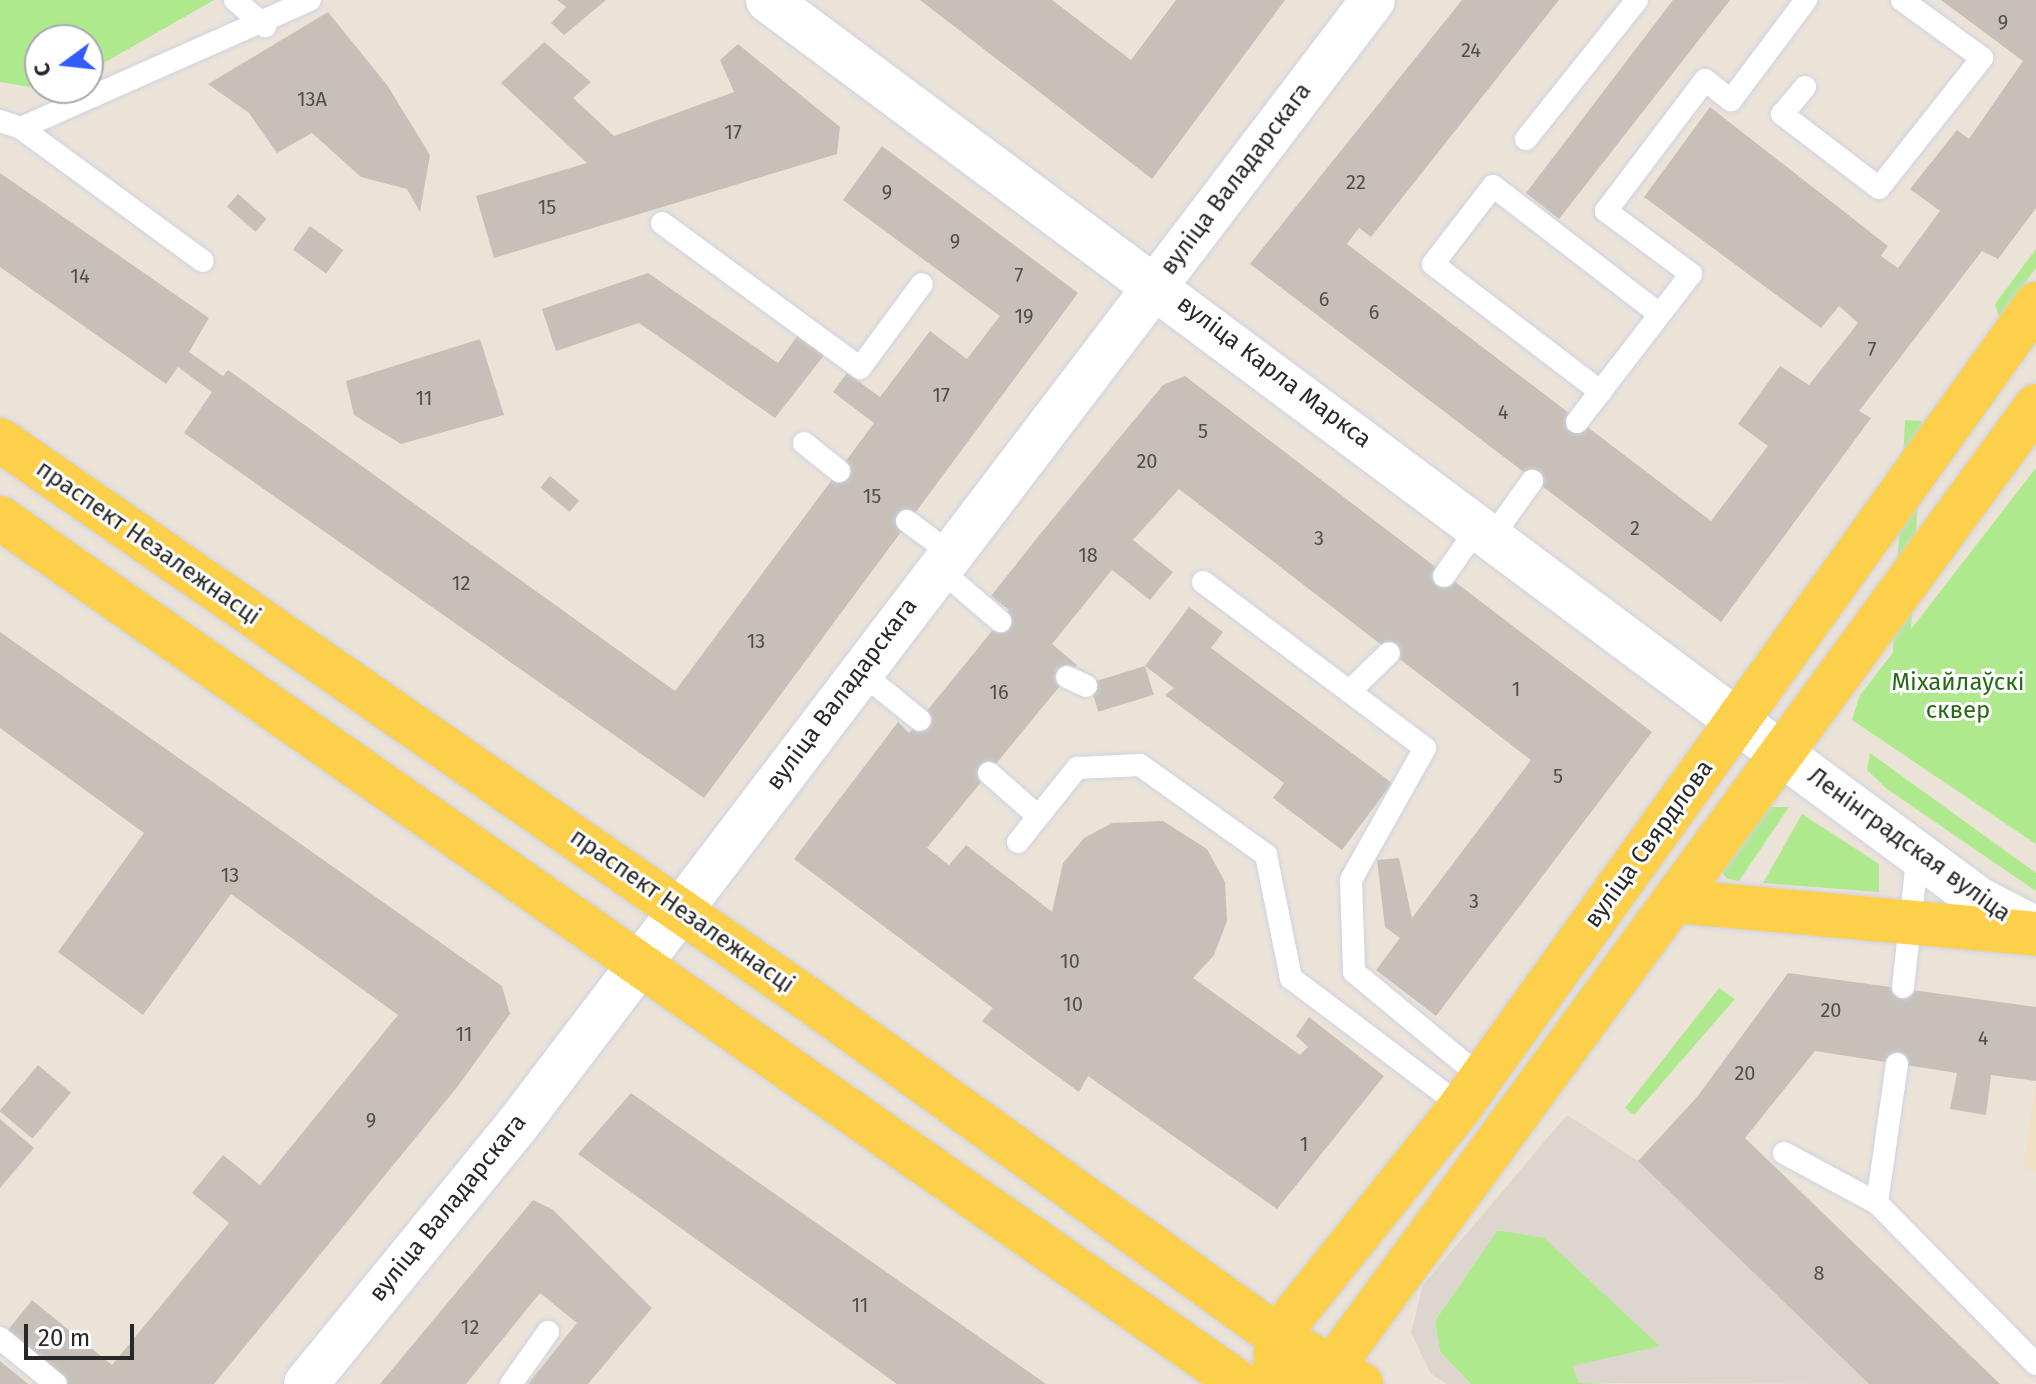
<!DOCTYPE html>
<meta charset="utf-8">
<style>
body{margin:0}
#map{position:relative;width:2036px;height:1384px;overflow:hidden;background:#ece3d8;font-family:"Fira Sans",sans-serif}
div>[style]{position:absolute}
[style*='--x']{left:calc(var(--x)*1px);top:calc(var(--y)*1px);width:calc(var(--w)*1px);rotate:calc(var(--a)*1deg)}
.education>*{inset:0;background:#f0e1c5}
.green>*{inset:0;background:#afe98e;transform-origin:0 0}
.plaza>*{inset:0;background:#dcd6cf}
.building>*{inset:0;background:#c7c0b8;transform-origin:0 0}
.roads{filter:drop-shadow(0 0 2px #cdd2e3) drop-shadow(0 0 2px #cdd2e3)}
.service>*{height:22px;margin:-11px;padding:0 11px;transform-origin:11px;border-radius:11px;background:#fff}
.tertiary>*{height:44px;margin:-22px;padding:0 22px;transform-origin:22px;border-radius:22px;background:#fff}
.secondary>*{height:44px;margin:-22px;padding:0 22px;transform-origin:22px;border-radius:22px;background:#fff}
.primary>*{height:44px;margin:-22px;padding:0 22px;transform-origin:22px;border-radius:22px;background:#fdd04b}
span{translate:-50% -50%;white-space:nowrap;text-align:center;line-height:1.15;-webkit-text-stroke:6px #fff;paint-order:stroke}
.number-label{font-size:20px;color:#504e4c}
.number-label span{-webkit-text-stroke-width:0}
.street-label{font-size:24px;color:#282828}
.park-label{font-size:24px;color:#276a13}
.north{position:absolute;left:24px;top:24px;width:80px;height:80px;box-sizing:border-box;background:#fff;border:2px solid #a9a9a9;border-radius:50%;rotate:255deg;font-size:22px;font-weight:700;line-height:32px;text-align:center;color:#282828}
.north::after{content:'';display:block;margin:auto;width:28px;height:36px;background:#325cff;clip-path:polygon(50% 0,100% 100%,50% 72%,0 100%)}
.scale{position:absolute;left:24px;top:1324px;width:110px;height:36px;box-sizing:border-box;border:4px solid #282828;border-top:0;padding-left:10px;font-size:24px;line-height:28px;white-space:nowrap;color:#282828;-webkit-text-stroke:6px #fff;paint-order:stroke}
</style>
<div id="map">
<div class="education">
<div style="clip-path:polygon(2036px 1081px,2036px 1171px,2023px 1169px)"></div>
</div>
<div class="green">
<div style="clip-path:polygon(0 0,214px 0,88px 72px,88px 40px,40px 40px,40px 88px,59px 88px,54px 91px,0 82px)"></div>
<div style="clip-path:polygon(2036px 249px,2036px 268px,1999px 317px,1995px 304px)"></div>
<div style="left:1905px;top:420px;width:17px;height:237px;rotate:3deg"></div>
<div style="clip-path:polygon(2036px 468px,2036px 844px,1852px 720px,1860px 695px)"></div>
<div style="clip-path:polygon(1870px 753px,2036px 873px,2036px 891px,1887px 789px,1867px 770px)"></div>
<div style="clip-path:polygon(1765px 807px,1789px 807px,1739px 881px,1727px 879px,1722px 872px)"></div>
<div style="clip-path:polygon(1802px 814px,1879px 864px,1879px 892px,1763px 883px)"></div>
<div style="clip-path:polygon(1719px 988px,1735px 999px,1634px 1115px,1625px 1108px)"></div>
<div style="clip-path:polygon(1497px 1230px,1544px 1237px,1661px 1347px,1579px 1383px,1619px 1384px,1471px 1384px,1440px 1352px,1435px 1321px)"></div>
</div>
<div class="plaza">
<div style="clip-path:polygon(1567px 1115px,1638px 1161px,1869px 1384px,1579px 1383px,1572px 1366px,1660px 1346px,1544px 1238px,1498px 1230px,1435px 1321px,1440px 1352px,1471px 1384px,1447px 1384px,1431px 1374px,1411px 1333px,1423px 1285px)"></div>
</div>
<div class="building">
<div style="clip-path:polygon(557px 0,606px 0,564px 35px,551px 23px,566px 7px)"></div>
<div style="clip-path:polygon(920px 0,1052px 0,1131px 60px,1176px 0,1285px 0,1152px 179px)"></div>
<div style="clip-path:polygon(1462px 0,1559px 0,1371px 237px,1359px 228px,1347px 244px,1711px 521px,1768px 446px,1738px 424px,1780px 366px,1809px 385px,1858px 323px,1839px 306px,1821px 328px,1644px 197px,1710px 107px,1888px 246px,1881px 256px,1898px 268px,1940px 211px,1910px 189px,1957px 130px,1969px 139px,2023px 61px,1941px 0,2036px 0,2036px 208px,1998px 259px,1982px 251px,1859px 411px,1871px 418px,1721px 622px,1250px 264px)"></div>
<div style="clip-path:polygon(1673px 0,1730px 0,1559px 219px,1526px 193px)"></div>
<div style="clip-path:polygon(328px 12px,387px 85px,430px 155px,420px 212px,407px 189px,361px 177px,312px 133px,277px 153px,249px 113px,208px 84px)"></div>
<div style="clip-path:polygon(544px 42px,591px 82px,573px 98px,614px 136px,734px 92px,720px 60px,738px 44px,840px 127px,837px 154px,494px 258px,476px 196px,587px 163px,501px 83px)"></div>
<div style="clip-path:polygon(882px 146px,1078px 293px,704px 798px,184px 433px,212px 392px,178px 367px,166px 384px,0 267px,0 173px,209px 318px,189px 352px,223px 376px,228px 370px,675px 691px,874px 423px,833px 392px,847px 373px,880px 397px,930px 331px,967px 359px,1000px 316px,843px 200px)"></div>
<div style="left:238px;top:194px;width:38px;height:17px;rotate:41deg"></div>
<div style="left:310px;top:226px;width:41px;height:29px;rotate:36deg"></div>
<div style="clip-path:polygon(648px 273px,778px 363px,798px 335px,825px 354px,775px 418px,639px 323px,556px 351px,542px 309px)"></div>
<div style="clip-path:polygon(480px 339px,504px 415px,401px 444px,354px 415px,346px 381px)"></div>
<div style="clip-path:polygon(1185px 376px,1652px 732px,1436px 1016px,1376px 970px,1400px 938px,1385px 927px,1377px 860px,1399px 858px,1412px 918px,1531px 760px,1179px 489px,1133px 540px,1173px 572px,1150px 600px,1112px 570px,1052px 644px,1077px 665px,927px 848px,949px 865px,966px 845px,1052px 912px,1063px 863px,1084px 838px,1112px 823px,1163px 821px,1207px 849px,1225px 882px,1227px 921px,1214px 955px,1193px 978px,1300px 1055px,1308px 1047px,1296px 1036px,1309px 1017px,1384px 1076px,1277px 1209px,1088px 1076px,1079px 1092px,982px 1021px,993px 1008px,794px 859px,898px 722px,909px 733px,1009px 610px,991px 596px,1041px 533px,1163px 385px)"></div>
<div style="left:550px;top:476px;width:38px;height:15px;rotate:40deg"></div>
<div style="clip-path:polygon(1189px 607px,1223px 632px,1211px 648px,1392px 783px,1342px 850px,1273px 798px,1284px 783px,1165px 695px,1174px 688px,1145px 666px)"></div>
<div style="clip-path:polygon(0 632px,502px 986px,510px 1014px,458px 1086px,214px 1384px,64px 1384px,4px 1335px,32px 1300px,112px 1365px,229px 1223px,192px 1193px,223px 1155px,260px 1185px,398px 1015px,231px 894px,143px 1015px,58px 952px,144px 833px,0 728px)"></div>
<div style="left:1145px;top:666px;width:30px;height:58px;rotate:73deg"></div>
<div style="clip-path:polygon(1788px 973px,2036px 1007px,2036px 1081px,1991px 1075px,1986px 1115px,1950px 1109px,1957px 1073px,1815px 1051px,1745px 1138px,2000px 1384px,1869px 1384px,1638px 1161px,1697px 1097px)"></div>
<div style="left:38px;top:1065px;width:43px;height:60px;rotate:40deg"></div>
<div style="clip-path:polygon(631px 1093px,641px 1100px,1046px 1384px,897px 1384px,578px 1154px)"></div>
<div style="clip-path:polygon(0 1119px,34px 1148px,0 1188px)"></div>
<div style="clip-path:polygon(533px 1200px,552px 1209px,652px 1308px,588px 1384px,528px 1384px,577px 1323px,540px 1293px,466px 1384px,380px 1384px)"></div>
<div style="clip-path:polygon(0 1361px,28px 1384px,0 1384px)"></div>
</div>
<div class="roads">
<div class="service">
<div style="--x:235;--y:0;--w:40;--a:41"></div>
<div style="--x:1805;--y:87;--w:35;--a:130"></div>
<div style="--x:1782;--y:114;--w:122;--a:37.3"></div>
<div style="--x:1879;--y:188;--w:166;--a:-51.6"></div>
<div style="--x:1982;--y:58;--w:99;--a:-144.1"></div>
<div style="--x:0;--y:121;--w:22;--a:18"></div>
<div style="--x:21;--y:128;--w:225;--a:36.2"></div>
<div style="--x:21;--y:128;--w:316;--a:-23.9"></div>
<div style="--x:1526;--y:139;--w:178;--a:-51.4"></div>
<div style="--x:662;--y:223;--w:245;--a:36.2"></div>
<div style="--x:860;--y:368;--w:104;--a:-53.6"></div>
<div style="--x:1601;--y:392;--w:211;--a:-142.7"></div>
<div style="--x:1433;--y:264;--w:98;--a:-52.4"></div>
<div style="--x:1493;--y:186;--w:210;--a:37.6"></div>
<div style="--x:1577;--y:422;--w:187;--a:-52.4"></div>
<div style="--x:1691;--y:274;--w:106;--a:-143.5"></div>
<div style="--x:1606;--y:211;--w:164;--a:-52.9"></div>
<div style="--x:1705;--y:80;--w:33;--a:38"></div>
<div style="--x:1731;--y:100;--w:125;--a:-53.1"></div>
<div style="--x:804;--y:443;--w:45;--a:38.7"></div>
<div style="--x:907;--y:521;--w:54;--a:36.7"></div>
<div style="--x:1492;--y:537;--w:69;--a:-54.5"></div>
<div style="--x:938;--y:568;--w:82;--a:40.5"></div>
<div style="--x:1444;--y:576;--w:61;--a:-55"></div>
<div style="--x:1203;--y:582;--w:277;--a:36.8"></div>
<div style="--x:1425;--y:748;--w:151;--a:119.3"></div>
<div style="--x:1351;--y:880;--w:92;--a:88.1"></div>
<div style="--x:1354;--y:972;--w:165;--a:39.6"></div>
<div style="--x:859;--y:671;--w:78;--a:38.8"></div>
<div style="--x:1067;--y:677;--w:21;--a:25"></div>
<div style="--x:1353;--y:688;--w:50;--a:-44.2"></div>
<div style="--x:989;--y:773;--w:64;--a:41.2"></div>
<div style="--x:1018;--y:842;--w:95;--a:-51.4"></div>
<div style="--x:1077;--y:768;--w:63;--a:-2.7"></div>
<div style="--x:1140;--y:765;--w:155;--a:35.5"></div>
<div style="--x:1266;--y:855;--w:126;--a:78.5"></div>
<div style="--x:1291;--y:978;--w:213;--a:37"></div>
<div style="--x:1903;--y:987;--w:136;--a:-83.7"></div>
<div style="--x:1897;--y:1064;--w:140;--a:98.2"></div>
<div style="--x:1877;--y:1203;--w:226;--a:45.4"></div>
<div style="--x:1784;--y:1153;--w:106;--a:28.3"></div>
<div style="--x:0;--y:1338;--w:72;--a:39.4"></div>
<div style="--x:511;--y:1384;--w:64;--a:-54.6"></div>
</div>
<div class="tertiary">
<div style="--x:1737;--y:721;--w:302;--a:36.4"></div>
<div style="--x:1980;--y:900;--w:63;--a:27.4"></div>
</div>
<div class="secondary">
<div style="--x:768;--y:0;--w:1208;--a:36.65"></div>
<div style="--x:306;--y:1384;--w:335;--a:-50.8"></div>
<div style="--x:518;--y:1124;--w:1412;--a:-52.74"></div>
</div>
<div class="primary">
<div style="--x:0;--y:440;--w:991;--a:34.68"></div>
<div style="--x:815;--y:1004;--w:569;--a:35.7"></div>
<div style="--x:1277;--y:1336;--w:97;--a:29.7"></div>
<div style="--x:0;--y:518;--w:1513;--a:34.91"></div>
<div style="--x:1675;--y:901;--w:363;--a:5.2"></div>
<div style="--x:1308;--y:1383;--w:30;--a:-34"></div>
<div style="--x:1333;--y:1366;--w:1190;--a:-53.78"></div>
<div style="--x:1274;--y:1384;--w:48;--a:-86.4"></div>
<div style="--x:1277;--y:1336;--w:295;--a:-51.3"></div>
<div style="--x:1461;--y:1106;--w:987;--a:-54.36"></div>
</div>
</div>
<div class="number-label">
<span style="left:2003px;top:22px">9</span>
<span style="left:1471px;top:50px">24</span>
<span style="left:312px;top:99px">13А</span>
<span style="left:733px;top:132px">17</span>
<span style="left:1356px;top:182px">22</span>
<span style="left:887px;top:192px">9</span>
<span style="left:547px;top:207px">15</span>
<span style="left:955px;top:241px">9</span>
<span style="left:1019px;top:275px">7</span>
<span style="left:80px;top:276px">14</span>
<span style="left:1324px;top:299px">6</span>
<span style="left:1374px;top:312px">6</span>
<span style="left:1024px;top:316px">19</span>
<span style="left:1872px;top:349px">7</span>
<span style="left:941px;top:395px">17</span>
<span style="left:424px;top:398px">11</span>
<span style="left:1503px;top:412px">4</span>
<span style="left:1203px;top:431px">5</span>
<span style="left:1147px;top:461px">20</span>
<span style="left:872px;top:496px">15</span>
<span style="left:1635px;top:528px">2</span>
<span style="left:1319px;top:538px">3</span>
<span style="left:1088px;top:555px">18</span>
<span style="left:461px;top:583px">12</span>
<span style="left:756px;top:641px">13</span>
<span style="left:1516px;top:689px">1</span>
<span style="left:999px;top:692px">16</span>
<span style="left:1558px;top:776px">5</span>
<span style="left:230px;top:875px">13</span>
<span style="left:1474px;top:901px">3</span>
<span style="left:1070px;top:961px">10</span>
<span style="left:1073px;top:1004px">10</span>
<span style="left:1831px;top:1010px">20</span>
<span style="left:464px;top:1034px">11</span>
<span style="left:1983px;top:1038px">4</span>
<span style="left:1745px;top:1073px">20</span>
<span style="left:371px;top:1120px">9</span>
<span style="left:1304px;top:1144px">1</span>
<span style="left:1819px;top:1273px">8</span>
<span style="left:860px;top:1305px">11</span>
<span style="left:470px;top:1327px">12</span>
</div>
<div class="street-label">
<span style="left:1236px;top:179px;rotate:-53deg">вуліца Валадарскага</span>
<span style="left:1274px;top:372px;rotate:37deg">вуліца Карла Маркса</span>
<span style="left:148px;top:543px;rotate:35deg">праспект Незалежнасці</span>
<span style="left:842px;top:694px;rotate:-53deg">вуліца Валадарскага</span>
<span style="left:1649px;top:844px;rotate:-54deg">вуліца Свярдлова</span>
<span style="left:1909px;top:845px;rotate:36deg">Ленінградская вуліца</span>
<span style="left:682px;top:911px;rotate:35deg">праспект Незалежнасці</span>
<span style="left:448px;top:1208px;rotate:-51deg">вуліца Валадарскага</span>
</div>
<div class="park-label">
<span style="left:1958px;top:697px">Міхайлаўскі<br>сквер</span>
</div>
<div class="north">С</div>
<div class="scale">20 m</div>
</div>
